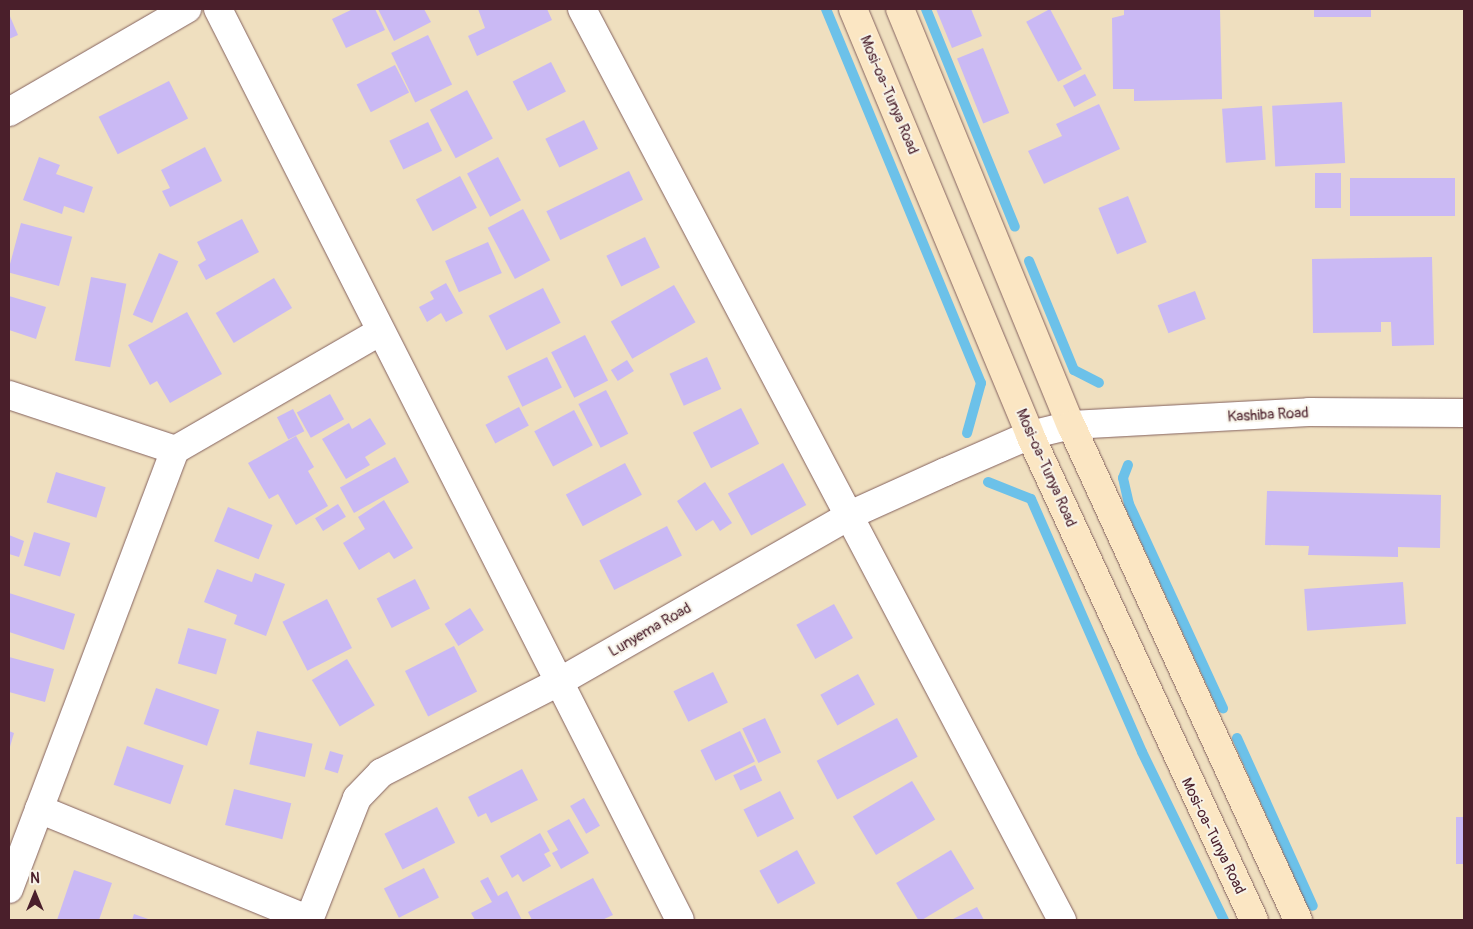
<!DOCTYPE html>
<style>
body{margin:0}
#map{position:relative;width:1473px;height:929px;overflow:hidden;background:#efdfbf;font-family:Pangolin,sans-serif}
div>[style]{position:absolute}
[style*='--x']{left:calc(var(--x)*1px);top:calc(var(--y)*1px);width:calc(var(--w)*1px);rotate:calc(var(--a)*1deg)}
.stream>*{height:10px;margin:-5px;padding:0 5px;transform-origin:5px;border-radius:5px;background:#6cc1e9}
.building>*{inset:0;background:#cab9f4;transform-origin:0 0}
.roads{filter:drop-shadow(0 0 1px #84625f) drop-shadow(0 0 1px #84625f)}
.minor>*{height:28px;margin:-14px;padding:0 14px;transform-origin:14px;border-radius:14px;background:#fff}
.secondary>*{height:28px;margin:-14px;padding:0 14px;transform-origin:14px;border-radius:14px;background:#fbe6c3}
span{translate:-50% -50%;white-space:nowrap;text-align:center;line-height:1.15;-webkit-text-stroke:4px #f7f3e8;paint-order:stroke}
.street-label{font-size:15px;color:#4a1f2b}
.frame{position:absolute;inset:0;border:10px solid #4a1f2b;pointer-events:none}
.north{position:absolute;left:10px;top:869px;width:50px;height:50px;-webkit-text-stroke:4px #f7f3e8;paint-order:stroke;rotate:0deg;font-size:14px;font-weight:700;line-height:20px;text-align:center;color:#4a1f2b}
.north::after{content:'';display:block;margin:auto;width:18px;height:22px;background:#4a1f2b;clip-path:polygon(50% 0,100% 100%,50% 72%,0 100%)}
</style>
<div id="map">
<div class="stream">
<div style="--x:826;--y:9;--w:405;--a:67.5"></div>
<div style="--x:981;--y:383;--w:52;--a:105.6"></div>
<div style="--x:926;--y:9;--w:235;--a:67.8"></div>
<div style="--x:1029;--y:261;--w:118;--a:67.6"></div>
<div style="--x:1074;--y:370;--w:28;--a:27"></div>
<div style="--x:1128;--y:465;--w:14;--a:111"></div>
<div style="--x:1123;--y:478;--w:27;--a:77"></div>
<div style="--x:1129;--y:504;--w:225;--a:65.3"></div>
<div style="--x:988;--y:482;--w:46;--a:21.6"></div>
<div style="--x:1031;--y:499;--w:276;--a:66.3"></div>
<div style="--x:1142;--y:752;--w:187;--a:64"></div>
<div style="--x:1237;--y:738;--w:184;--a:65.7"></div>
</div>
<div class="building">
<div style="clip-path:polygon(353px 9px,375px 9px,385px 30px,346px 48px,332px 19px)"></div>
<div style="clip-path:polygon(378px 9px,424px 9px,431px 22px,394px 41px)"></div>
<div style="clip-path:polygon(478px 9px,547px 9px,552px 20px,477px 56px,468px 36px,485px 28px)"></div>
<div style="clip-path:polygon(936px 9px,971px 9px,982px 36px,952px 48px)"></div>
<div style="left:1050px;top:9px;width:68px;height:27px;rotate:62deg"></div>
<div style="clip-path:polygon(1124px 9px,1220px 9px,1222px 99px,1134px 101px,1134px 89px,1113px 89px,1112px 18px,1124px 15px)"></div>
<div style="left:1314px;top:9px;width:57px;height:8px"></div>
<div style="clip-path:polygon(9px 14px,18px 35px,9px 39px)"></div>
<div style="left:428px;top:35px;width:55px;height:41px;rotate:64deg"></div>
<div style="left:983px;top:48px;width:70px;height:28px;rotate:68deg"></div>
<div style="left:551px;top:62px;width:33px;height:43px;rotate:63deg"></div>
<div style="left:395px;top:65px;width:31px;height:43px;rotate:63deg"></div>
<div style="left:1085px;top:74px;width:24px;height:25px;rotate:62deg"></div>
<div style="left:169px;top:81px;width:42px;height:79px;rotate:63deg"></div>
<div style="left:467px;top:90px;width:55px;height:42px;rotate:62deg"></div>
<div style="left:1342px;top:102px;width:61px;height:70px;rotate:87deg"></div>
<div style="clip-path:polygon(1099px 104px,1120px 149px,1044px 184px,1028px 151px,1062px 136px,1056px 124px)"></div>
<div style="left:1262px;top:106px;width:54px;height:40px;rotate:86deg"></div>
<div style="left:584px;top:120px;width:32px;height:43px;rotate:64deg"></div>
<div style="left:428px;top:122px;width:32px;height:43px;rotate:64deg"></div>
<div style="clip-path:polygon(205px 147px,222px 181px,170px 207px,162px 191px,170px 188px,161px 170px)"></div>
<div style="clip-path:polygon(39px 157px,60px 165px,56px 174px,93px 187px,84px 213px,64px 206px,62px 214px,23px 200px)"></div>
<div style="left:498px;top:157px;width:49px;height:35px;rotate:62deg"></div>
<div style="left:629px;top:171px;width:32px;height:92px;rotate:64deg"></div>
<div style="left:1315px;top:173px;width:26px;height:35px"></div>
<div style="left:460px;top:176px;width:36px;height:50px;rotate:62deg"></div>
<div style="left:1350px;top:178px;width:105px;height:38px"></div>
<div style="left:1128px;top:196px;width:50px;height:32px;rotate:68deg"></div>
<div style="left:523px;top:209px;width:58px;height:40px;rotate:62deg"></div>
<div style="clip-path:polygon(242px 219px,259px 252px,206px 280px,198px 265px,206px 260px,197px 242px)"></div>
<div style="left:21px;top:223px;width:53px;height:51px;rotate:15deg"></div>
<div style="left:645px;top:237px;width:34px;height:43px;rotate:64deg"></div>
<div style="left:488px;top:242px;width:34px;height:47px;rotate:66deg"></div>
<div style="left:159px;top:253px;width:21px;height:67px;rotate:23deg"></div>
<div style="clip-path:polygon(1432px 257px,1434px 345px,1392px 346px,1391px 322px,1381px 322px,1381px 332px,1313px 333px,1312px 259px)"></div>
<div style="left:91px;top:277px;width:36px;height:85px;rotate:11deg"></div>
<div style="left:274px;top:278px;width:35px;height:68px;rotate:59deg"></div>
<div style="clip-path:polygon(446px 283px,463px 313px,446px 322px,441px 313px,427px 322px,419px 307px,434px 299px,430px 292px)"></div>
<div style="left:674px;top:285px;width:43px;height:73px;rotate:60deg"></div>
<div style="left:543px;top:288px;width:39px;height:61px;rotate:63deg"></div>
<div style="left:1195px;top:291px;width:30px;height:40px;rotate:69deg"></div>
<div style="clip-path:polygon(9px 296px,46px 307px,36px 339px,9px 330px)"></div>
<div style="clip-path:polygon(187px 312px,222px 374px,170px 403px,157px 381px,150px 385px,128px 345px)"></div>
<div style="left:585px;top:335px;width:51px;height:38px;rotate:63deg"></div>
<div style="left:547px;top:357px;width:34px;height:44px;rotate:64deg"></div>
<div style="left:707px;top:357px;width:35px;height:41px;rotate:66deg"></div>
<div style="left:627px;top:360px;width:13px;height:19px;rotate:58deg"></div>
<div style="left:606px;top:390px;width:49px;height:31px;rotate:63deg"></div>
<div style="left:330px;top:394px;width:29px;height:38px;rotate:61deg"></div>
<div style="left:519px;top:407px;width:21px;height:38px;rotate:62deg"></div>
<div style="left:741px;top:408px;width:40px;height:54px;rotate:63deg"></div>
<div style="left:293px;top:409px;width:25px;height:18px;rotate:63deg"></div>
<div style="left:574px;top:410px;width:40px;height:45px;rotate:62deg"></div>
<div style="clip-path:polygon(370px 418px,386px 444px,365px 457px,370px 465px,346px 479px,322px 439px,349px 423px,352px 429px)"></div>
<div style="clip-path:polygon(296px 436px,314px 467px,308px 471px,328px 506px,296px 525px,278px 494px,269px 499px,248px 463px)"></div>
<div style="left:395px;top:457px;width:29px;height:63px;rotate:61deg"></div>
<div style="left:625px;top:463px;width:36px;height:67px;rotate:62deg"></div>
<div style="left:783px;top:463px;width:48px;height:63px;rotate:61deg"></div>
<div style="left:56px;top:472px;width:52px;height:32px;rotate:17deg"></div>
<div style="clip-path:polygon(705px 482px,732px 523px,720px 531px,713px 520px,696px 531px,677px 501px)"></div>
<div style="clip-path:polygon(1267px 491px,1441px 495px,1440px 548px,1398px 547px,1398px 557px,1308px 555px,1309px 546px,1265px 545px)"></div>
<div style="clip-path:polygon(384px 500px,413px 548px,394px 559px,389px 552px,359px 570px,343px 543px,365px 529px,358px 517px)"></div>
<div style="left:338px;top:504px;width:15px;height:27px;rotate:58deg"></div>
<div style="left:228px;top:507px;width:48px;height:37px;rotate:22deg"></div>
<div style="left:667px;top:526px;width:33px;height:76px;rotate:63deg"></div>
<div style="left:34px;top:532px;width:38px;height:35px;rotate:17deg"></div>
<div style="clip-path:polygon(9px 535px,24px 541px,19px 557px,9px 554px)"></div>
<div style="clip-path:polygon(217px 569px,252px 582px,255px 573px,285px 584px,266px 636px,234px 624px,237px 615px,204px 602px)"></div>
<div style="left:415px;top:579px;width:33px;height:43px;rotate:63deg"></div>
<div style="left:1403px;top:582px;width:42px;height:99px;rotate:86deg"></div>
<div style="clip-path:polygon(9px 593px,75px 614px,64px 650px,9px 632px)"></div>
<div style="left:327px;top:599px;width:55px;height:50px;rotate:63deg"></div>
<div style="left:834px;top:604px;width:39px;height:43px;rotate:61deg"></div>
<div style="left:470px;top:608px;width:26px;height:30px;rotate:58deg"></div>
<div style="left:188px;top:628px;width:40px;height:37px;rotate:16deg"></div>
<div style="left:454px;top:646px;width:51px;height:55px;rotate:63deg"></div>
<div style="clip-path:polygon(9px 657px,54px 669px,45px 702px,9px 692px)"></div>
<div style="left:347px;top:659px;width:54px;height:41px;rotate:59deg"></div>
<div style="left:713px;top:672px;width:34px;height:44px;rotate:64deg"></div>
<div style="left:858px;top:674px;width:35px;height:43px;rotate:61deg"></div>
<div style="left:156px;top:688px;width:67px;height:38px;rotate:19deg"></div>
<div style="left:765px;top:718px;width:38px;height:25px;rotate:65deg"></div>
<div style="left:897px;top:718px;width:44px;height:91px;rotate:62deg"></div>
<div style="clip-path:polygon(9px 731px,14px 733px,9px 750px)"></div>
<div style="left:257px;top:731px;width:57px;height:34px;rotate:13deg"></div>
<div style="left:740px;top:731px;width:34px;height:44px;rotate:64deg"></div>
<div style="left:127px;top:746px;width:60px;height:41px;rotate:19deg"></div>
<div style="left:330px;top:751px;width:14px;height:19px;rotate:17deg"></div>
<div style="left:755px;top:765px;width:17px;height:24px;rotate:65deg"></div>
<div style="clip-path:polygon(522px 769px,538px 800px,491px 823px,486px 813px,478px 817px,468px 797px)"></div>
<div style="left:912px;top:781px;width:45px;height:69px;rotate:59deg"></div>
<div style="left:234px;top:789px;width:59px;height:37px;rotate:14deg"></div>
<div style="left:780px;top:791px;width:31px;height:41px;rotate:63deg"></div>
<div style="left:584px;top:798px;width:32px;height:16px;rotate:60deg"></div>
<div style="left:437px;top:807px;width:40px;height:59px;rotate:63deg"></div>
<div style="left:1456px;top:817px;width:8px;height:47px"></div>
<div style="clip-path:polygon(569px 819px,589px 853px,561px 869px,552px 853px,558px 850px,547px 831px)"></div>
<div style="clip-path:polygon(540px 833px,550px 851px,544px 854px,551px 866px,523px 882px,518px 874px,512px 878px,500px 856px)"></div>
<div style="left:797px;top:850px;width:38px;height:43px;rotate:61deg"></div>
<div style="left:951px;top:850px;width:45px;height:64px;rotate:59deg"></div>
<div style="left:424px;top:868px;width:33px;height:45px;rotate:63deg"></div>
<div style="clip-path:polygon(74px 870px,112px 883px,99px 920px,57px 920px)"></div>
<div style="clip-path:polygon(488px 877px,498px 896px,507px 891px,522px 920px,475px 920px,471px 913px,492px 902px,480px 881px)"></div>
<div style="clip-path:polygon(593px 878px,613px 915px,602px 920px,532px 920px,528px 912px)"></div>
<div style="clip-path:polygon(977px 907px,984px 920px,951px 920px)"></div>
<div style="clip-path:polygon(134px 914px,151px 920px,132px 920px)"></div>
</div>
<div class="roads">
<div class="minor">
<div style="--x:218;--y:9;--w:1021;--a:63.11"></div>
<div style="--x:582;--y:9;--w:1030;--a:62.22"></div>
<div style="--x:9;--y:112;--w:206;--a:-30.1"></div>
<div style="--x:9;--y:395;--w:175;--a:18.3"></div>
<div style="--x:39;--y:809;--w:293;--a:22.3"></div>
<div style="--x:9;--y:889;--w:469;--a:-69.3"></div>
<div style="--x:175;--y:450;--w:236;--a:-30"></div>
<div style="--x:309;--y:920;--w:131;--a:-68.5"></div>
<div style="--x:357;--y:798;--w:35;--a:-46"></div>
<div style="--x:381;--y:773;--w:200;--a:-27.1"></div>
<div style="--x:559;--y:682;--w:338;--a:-29.8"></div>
<div style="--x:852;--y:514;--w:102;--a:-24.3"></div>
<div style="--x:945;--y:472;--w:93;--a:-23.5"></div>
<div style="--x:1030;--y:435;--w:42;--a:-13.7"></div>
<div style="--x:1071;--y:425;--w:238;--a:-3.1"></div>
<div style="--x:1309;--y:412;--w:155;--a:0.4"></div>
</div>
<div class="secondary">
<div style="--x:853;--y:9;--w:461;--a:67.4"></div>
<div style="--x:1030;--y:435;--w:534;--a:65.21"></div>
<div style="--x:900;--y:9;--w:450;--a:67.7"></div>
<div style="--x:1071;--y:425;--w:545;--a:65.36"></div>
</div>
</div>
<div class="street-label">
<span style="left:889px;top:95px;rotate:67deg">Mosi-oa-Tunya Road</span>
<span style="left:1268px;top:415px;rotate:-3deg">Kashiba Road</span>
<span style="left:1046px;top:468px;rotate:66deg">Mosi-oa-Tunya Road</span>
<span style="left:650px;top:630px;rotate:-30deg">Lunyema Road</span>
<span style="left:1213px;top:836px;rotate:64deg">Mosi-oa-Tunya Road</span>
</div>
<div class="frame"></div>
<div class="north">N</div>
</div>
